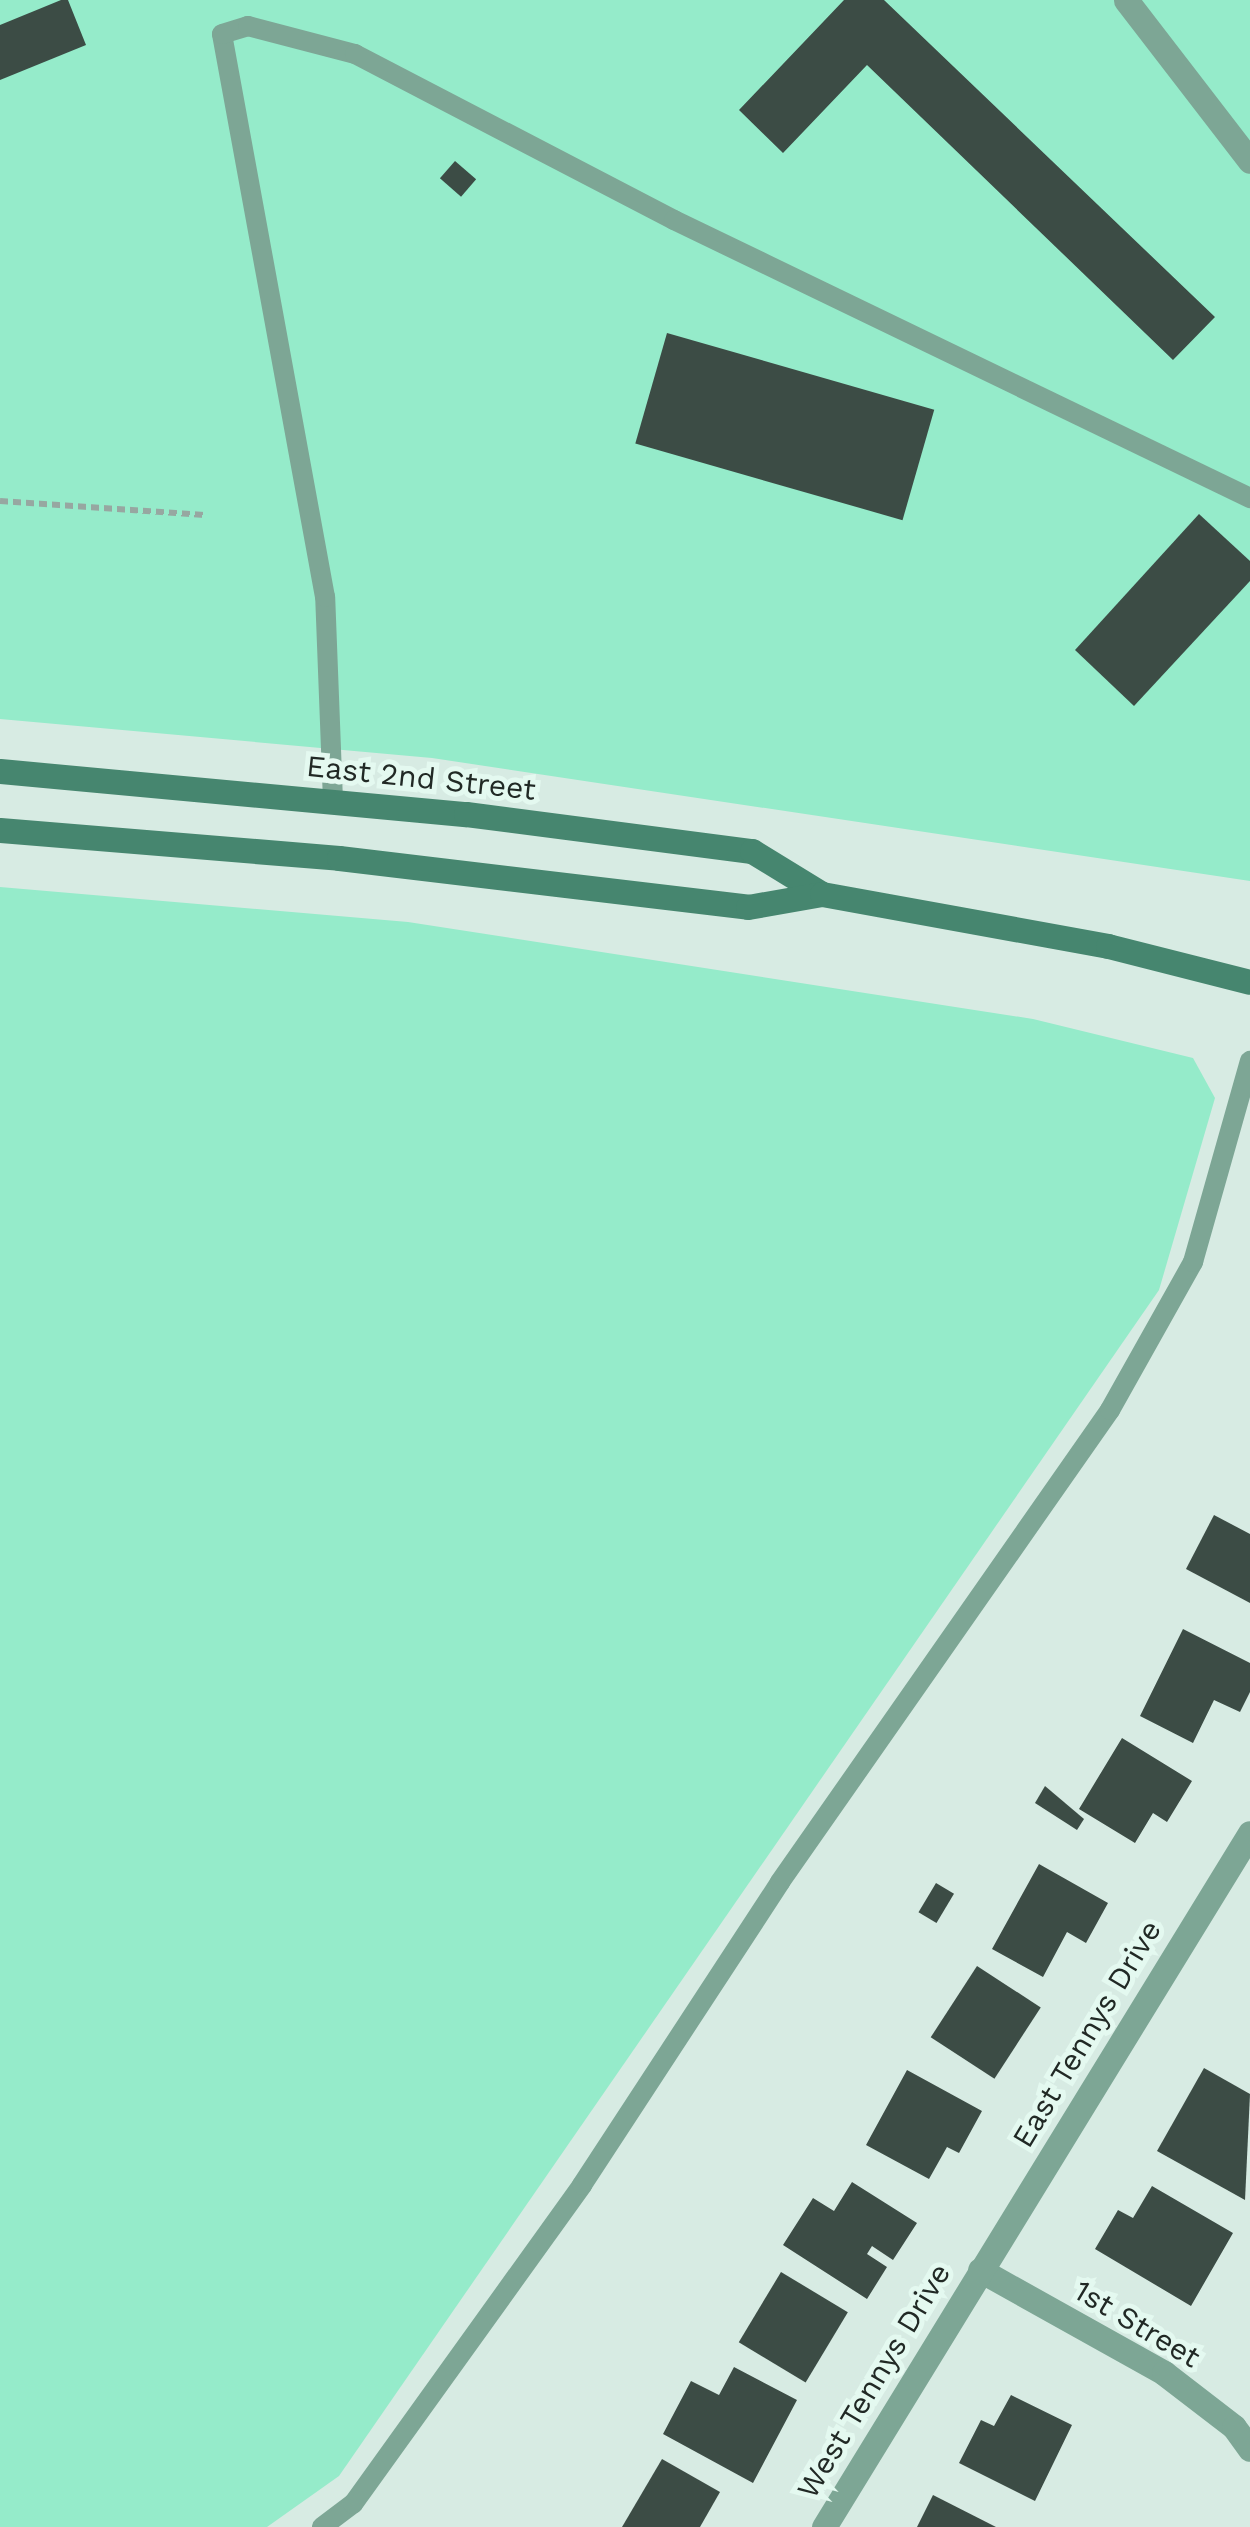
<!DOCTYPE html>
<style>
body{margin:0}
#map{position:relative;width:1250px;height:2527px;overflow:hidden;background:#d7ebe3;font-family:"Work Sans",sans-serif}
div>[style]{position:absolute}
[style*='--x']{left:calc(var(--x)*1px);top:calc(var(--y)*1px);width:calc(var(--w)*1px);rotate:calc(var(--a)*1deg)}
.green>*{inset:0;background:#95ebca}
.building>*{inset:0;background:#3c4c45;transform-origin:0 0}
.path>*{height:6px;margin-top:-3px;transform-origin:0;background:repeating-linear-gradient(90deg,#97a7a1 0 8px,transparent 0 13px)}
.lane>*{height:20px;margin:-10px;padding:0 10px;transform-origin:10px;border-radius:10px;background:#7da695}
.street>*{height:25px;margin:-12.5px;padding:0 12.5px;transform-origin:12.5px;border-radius:12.5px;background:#7da695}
.secondary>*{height:25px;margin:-12.5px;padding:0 12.5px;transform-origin:12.5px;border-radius:12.5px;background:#46866f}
span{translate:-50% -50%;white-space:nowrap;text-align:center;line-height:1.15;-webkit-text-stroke:10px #e4f9f0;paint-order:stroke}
.street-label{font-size:30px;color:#212925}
</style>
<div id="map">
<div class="green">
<div style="clip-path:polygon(0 0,1250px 0,1250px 881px,432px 758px,0 719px)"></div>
<div style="clip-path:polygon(0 887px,408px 922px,1033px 1019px,1193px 1058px,1215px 1098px,1159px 1290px,339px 2476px,267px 2527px,0 2527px)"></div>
</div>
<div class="building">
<div style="clip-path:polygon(61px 0,68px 0,86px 45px,0 80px,0 25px)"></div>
<div style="clip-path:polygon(844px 0,884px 0,1215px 317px,1173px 360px,867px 65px,783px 153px,739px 110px)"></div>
<div style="left:455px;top:161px;width:28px;height:23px;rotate:41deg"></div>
<div style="left:667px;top:333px;width:278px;height:115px;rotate:16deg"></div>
<div style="clip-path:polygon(1199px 514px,1250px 561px,1250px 581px,1134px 706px,1075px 650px)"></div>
<div style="clip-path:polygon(1214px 1515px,1250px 1534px,1250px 1603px,1186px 1569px)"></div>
<div style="clip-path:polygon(1183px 1629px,1250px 1663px,1250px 1692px,1240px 1712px,1214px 1700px,1193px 1743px,1140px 1716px)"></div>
<div style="clip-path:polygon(1122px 1738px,1192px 1781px,1167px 1822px,1153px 1813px,1135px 1843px,1079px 1809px)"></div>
<div style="clip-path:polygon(1045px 1786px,1084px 1819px,1077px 1830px,1035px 1803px)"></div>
<div style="clip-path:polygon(1039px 1864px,1108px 1903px,1086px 1943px,1067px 1932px,1043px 1977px,992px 1949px)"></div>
<div style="left:936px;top:1883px;width:21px;height:34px;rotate:31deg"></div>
<div style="left:977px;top:1966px;width:76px;height:85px;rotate:33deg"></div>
<div style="clip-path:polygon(1204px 2068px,1250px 2094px,1245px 2200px,1157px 2151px)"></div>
<div style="clip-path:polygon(907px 2070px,982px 2111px,959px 2153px,947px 2147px,929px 2179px,866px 2145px)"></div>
<div style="clip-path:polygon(852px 2182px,917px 2223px,893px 2260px,872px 2246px,867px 2254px,887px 2267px,867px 2299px,783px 2245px,813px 2198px,834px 2211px)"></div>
<div style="clip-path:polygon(1152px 2186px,1233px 2233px,1191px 2306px,1095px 2249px,1118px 2210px,1133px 2218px)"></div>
<div style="left:781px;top:2272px;width:78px;height:82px;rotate:31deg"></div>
<div style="clip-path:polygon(734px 2367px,797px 2400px,753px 2483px,663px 2434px,691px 2381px,719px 2395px)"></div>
<div style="clip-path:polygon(1011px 2395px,1072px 2425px,1035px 2501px,959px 2463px,981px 2420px,994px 2426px)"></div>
<div style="clip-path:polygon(662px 2459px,720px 2492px,700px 2527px,622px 2527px)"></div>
<div style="clip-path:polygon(933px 2495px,996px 2527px,917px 2527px)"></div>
</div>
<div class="path">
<div style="--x:0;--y:501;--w:205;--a:3.9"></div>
</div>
<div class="lane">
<div style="--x:333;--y:801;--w:204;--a:-92.2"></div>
<div style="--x:325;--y:597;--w:572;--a:-100.37"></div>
<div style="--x:222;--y:34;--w:27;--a:-17"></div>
<div style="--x:248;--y:26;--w:111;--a:14.7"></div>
<div style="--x:355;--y:54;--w:360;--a:27.5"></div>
<div style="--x:674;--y:220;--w:640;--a:25.76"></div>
<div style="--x:322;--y:2527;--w:39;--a:-37"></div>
<div style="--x:353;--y:2504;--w:393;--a:-54.3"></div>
<div style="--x:582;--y:2185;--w:362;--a:-56.8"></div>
<div style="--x:780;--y:1882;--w:576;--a:-55.04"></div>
<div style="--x:1110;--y:1410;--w:170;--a:-60.7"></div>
<div style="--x:1193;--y:1262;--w:209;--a:-74.2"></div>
</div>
<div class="street">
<div style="--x:1126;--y:0;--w:203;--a:52.4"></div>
<div style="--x:980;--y:2270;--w:211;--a:29.2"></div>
<div style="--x:1164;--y:2373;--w:88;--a:37.6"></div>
<div style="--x:1234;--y:2427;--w:27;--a:54"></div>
<div style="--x:824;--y:2527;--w:814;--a:-58.46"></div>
</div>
<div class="secondary">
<div style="--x:0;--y:771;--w:468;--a:5.3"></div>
<div style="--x:466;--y:814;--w:288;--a:7.4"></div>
<div style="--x:752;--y:851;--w:82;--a:31.6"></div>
<div style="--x:0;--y:830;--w:340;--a:4.7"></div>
<div style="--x:339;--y:858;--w:412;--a:6.8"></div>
<div style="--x:748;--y:907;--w:75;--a:-10"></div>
<div style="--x:822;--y:894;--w:291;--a:10.3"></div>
<div style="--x:1108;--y:946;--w:146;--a:14.2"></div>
</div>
<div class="street-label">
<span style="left:421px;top:778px;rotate:6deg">East 2nd Street</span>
<span style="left:1087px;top:2034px;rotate:-59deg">East Tennys Drive</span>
<span style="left:1137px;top:2324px;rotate:31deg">1st Street</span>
<span style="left:874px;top:2381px;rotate:-59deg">West Tennys Drive</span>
</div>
</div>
